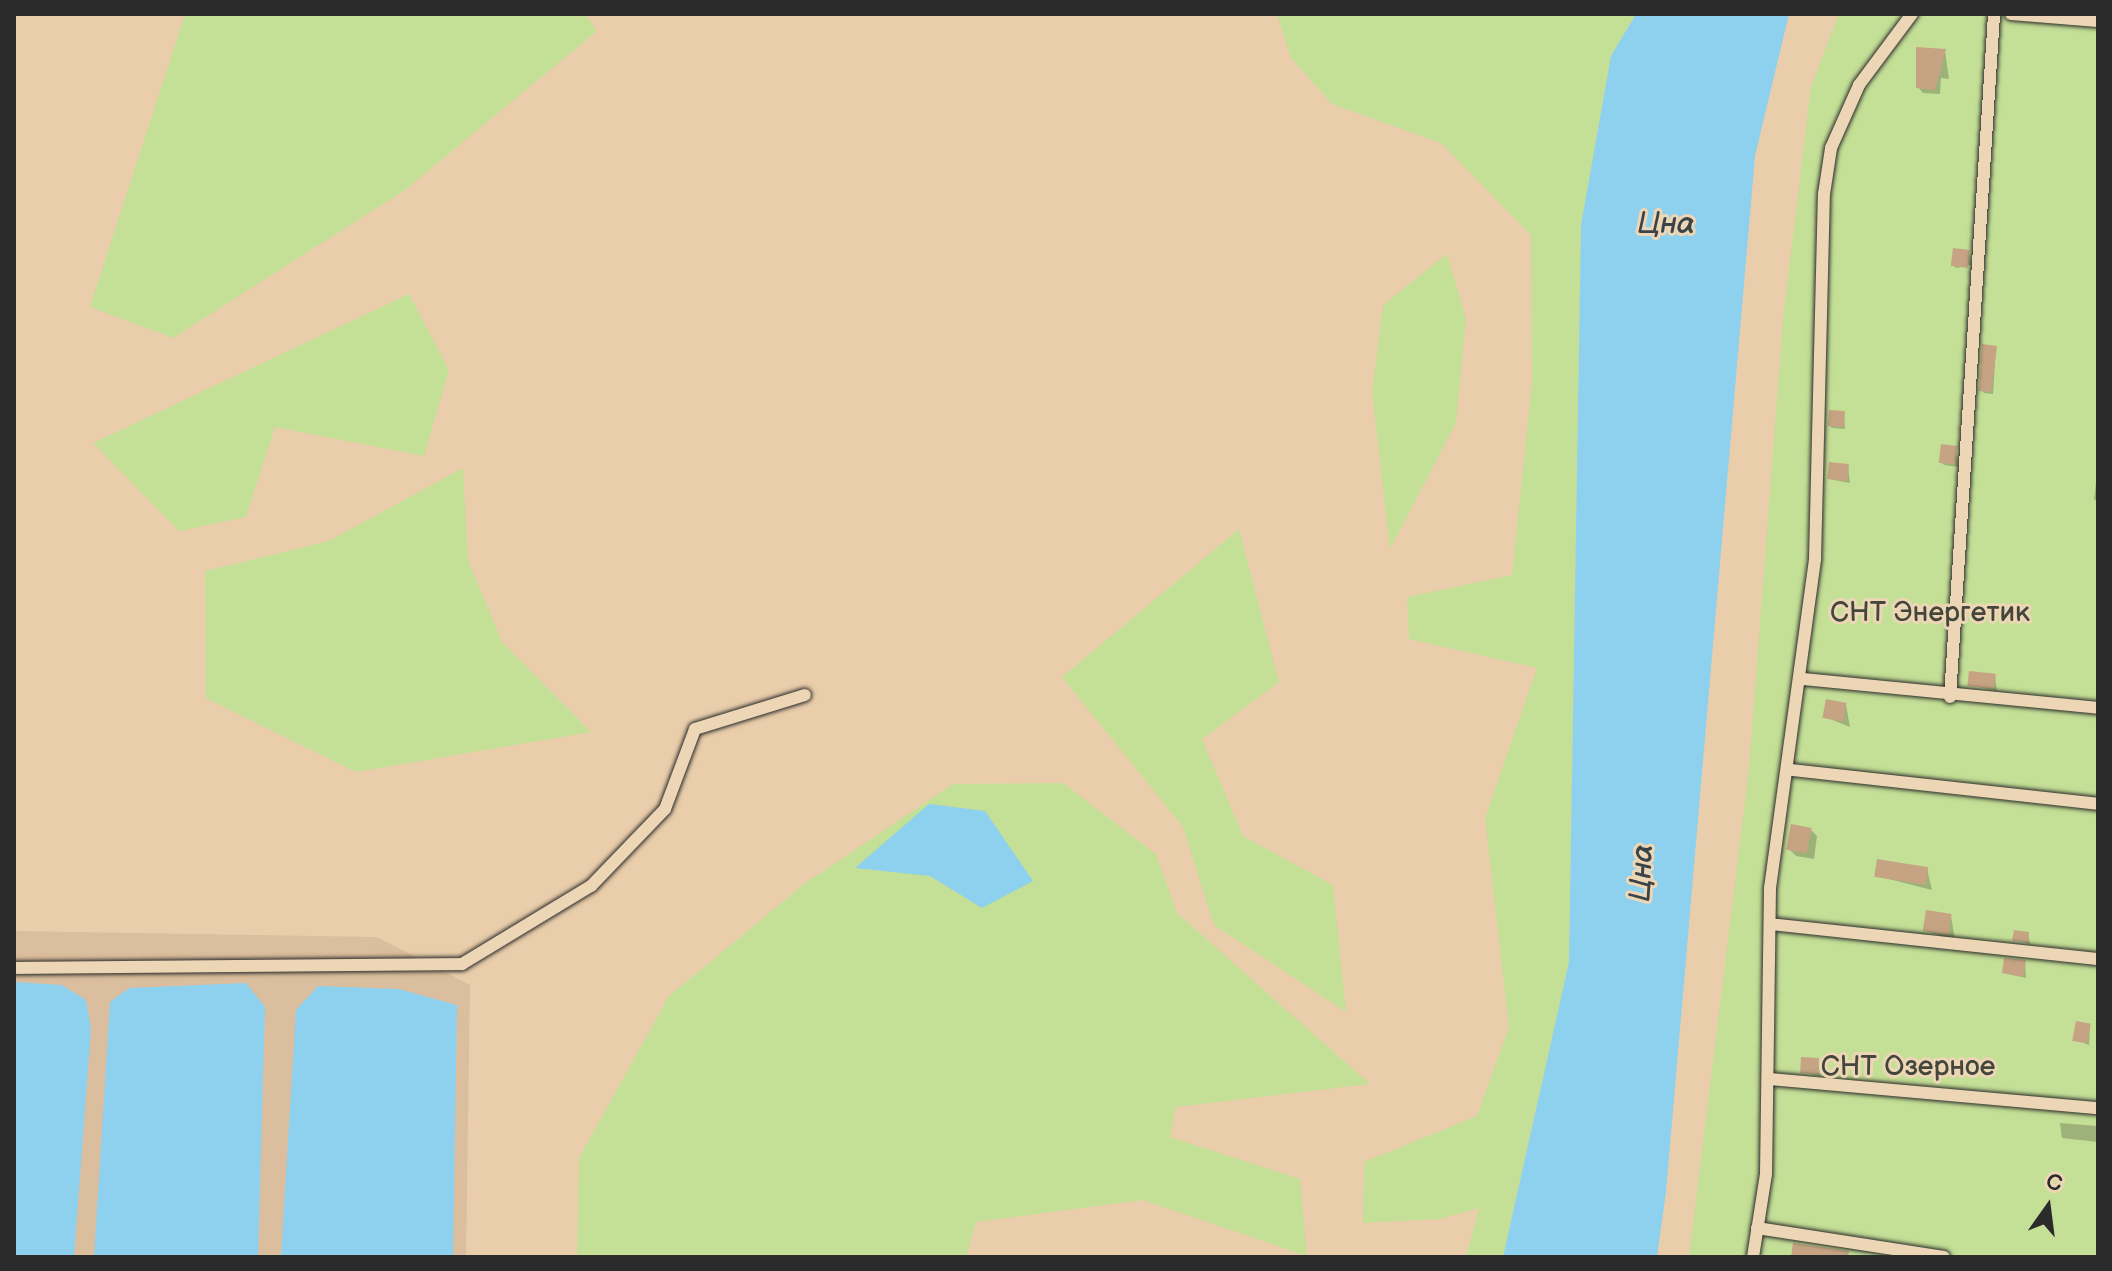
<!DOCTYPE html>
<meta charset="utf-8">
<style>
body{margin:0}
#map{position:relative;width:2112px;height:1271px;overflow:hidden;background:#eaceab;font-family:"Balsamiq Sans",sans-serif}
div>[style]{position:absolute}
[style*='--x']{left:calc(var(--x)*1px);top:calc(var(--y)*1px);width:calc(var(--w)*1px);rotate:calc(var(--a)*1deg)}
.built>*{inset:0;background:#dbbe9d}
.green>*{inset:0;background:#c4df96}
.water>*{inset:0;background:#8dd1ef}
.shadow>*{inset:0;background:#0003}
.building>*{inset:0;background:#c6a483;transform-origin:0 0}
.roads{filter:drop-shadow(0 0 2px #2b2b2b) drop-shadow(0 0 2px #2b2b2b)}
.lane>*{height:12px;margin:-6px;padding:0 6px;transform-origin:6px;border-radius:6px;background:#edd6b5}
span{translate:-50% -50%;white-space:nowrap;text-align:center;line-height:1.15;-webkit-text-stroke:6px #edd6b5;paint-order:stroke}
.park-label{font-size:28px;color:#42463b}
.water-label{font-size:30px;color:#3a4448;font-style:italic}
.frame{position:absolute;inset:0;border:16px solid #2b2b2b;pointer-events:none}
.north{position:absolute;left:2008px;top:1167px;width:80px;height:80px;-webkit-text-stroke:6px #edd6b5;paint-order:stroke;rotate:14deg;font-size:22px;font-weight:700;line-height:32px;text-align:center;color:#2b2b2b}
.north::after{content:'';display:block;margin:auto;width:28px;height:36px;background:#2b2b2b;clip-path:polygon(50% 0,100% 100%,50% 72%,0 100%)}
</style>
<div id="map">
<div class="built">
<div style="clip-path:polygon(14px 931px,377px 937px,470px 985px,466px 1257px,14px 1257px)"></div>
</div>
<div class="green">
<div style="clip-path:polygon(185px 14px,585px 14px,597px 31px,405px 190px,173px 338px,90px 307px)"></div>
<div style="clip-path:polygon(1277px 14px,1636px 14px,1611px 56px,1581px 225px,1569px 962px,1503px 1257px,1466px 1257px,1479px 1208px,1440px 1219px,1363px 1223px,1364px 1162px,1477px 1116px,1509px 1027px,1485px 818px,1537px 668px,1409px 639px,1407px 597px,1512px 575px,1532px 382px,1531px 235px,1441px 143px,1332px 104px,1291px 58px)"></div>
<div style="clip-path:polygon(1839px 14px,2098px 14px,2098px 1257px,1689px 1257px,1749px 768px,1783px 319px,1811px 86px)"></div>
<div style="clip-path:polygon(1447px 254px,1466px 319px,1456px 423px,1390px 549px,1372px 392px,1383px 305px)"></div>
<div style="clip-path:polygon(409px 294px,449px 370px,424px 456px,275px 427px,246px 517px,179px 531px,93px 443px)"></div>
<div style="clip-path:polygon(463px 468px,468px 560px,502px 642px,591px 732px,356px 772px,206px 698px,205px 571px,329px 541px)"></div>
<div style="clip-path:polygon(1239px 529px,1279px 682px,1202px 739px,1243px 836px,1333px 885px,1346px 1012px,1214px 925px,1183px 827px,1062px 677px)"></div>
<div style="clip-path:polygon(1063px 783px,1156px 854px,1177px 913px,1370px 1084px,1176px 1107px,1170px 1137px,1300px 1179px,1307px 1256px,1143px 1200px,976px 1222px,966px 1257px,577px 1257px,579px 1158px,669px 996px,804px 884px,953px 784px)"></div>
</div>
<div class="water">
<div style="clip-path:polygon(1636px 14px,1789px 14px,1755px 156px,1666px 1192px,1657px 1257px,1503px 1257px,1569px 962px,1581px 225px,1611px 56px)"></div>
<div style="clip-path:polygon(929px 804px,985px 811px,1033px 881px,982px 908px,930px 876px,855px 868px)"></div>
<div style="clip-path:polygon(14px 982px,62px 985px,86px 1000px,91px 1029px,74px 1257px,14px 1257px)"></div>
<div style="clip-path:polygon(246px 983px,265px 1007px,258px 1257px,94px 1257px,110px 1002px,129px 988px)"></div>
<div style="clip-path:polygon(318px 986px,399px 989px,457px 1005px,453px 1257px,281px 1257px,296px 1010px)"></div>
</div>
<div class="shadow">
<div style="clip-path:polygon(1945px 51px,1949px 79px,1941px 78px,1940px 94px,1923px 93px,1918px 87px)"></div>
<div style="clip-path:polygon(1969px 252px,1971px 265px,1956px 268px,1953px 265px)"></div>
<div style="clip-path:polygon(1996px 348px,1993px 394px,1984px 393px,1981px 390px)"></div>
<div style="clip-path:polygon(1844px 413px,1845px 429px,1832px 428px,1829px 425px)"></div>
<div style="clip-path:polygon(1956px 448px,1958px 467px,1944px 465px,1941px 462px)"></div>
<div style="clip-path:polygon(1848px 466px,1850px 483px,1829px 479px)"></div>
<div style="clip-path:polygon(2096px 482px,2098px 482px,2098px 503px,2094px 499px)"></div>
<div style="clip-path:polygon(1995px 676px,1997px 691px,1969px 685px)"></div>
<div style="clip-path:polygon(1846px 705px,1850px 727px,1825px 717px)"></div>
<div style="clip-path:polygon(1811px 830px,1817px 836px,1814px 859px,1796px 856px,1789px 849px)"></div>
<div style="clip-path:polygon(1927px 869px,1932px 890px,1877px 876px)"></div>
<div style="clip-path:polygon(1951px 916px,1955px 940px,1925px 931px)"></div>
<div style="clip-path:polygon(2028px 934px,2030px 944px,2014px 940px)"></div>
<div style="clip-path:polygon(2025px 962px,2026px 978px,2004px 973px)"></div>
<div style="clip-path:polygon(2090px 1026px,2089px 1045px,2073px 1039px)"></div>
<div style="clip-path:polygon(1818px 1060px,1820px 1076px,1802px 1072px)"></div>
<div style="clip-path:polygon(2060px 1123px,2098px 1126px,2098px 1142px,2062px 1138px)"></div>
</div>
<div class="building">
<div style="clip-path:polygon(1916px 47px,1946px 49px,1935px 90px,1916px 88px)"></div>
<div style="left:1953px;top:248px;width:17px;height:18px;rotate:7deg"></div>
<div style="clip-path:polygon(1982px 344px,1997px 346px,1991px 392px,1979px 391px)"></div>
<div style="left:1829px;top:410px;width:16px;height:16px;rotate:4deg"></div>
<div style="left:1941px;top:444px;width:16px;height:19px;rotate:7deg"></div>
<div style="left:1829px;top:462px;width:20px;height:17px;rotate:6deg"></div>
<div style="left:1969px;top:671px;width:27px;height:15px;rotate:6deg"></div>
<div style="left:1826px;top:699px;width:21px;height:19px;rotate:11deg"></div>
<div style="left:1791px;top:824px;width:21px;height:26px;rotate:11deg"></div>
<div style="left:1877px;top:859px;width:52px;height:18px;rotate:9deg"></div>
<div style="left:1926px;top:910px;width:26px;height:21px;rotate:9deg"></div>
<div style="clip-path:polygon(2014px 930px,2029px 932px,2028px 942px,2012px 941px)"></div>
<div style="clip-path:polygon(2004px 958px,2026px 960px,2023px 977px,2002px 973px)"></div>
<div style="left:2076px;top:1021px;width:15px;height:20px;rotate:11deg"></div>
<div style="left:1801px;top:1057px;width:18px;height:16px;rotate:3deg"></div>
<div style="clip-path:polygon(1793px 1243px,1849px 1251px,1848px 1257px,1791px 1257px)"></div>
</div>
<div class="roads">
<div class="lane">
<div style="--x:2011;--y:14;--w:87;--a:4.6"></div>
<div style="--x:1804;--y:679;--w:295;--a:5.6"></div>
<div style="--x:1950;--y:697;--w:684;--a:-86.31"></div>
<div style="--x:1792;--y:770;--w:308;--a:6.3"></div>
<div style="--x:1770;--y:924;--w:330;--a:6.1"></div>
<div style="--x:14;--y:968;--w:448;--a:-0.5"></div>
<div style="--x:462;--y:964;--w:151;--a:-31.2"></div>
<div style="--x:591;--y:886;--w:107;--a:-46.1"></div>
<div style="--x:665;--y:809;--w:85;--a:-69.4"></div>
<div style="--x:695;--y:729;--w:115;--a:-17.2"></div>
<div style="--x:1770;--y:1079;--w:329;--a:5.1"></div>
<div style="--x:1757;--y:1228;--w:189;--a:8.8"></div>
<div style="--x:1753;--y:1257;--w:84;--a:-81.1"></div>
<div style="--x:1766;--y:1174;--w:286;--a:-89.2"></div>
<div style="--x:1770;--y:888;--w:332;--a:-82.2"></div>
<div style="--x:1815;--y:559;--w:365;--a:-88.6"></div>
<div style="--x:1824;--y:194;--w:47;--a:-81.3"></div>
<div style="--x:1831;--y:148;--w:69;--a:-66"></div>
<div style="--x:1859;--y:85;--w:89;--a:-53.3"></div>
</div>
</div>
<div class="park-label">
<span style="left:1930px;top:613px">СНТ Энергетик</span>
<span style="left:1908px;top:1067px">СНТ Озерное</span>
</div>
<div class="water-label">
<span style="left:1666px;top:224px">Цна</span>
<span style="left:1642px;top:873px;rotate:-87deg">Цна</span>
</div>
<div class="frame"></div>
<div class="north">С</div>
</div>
